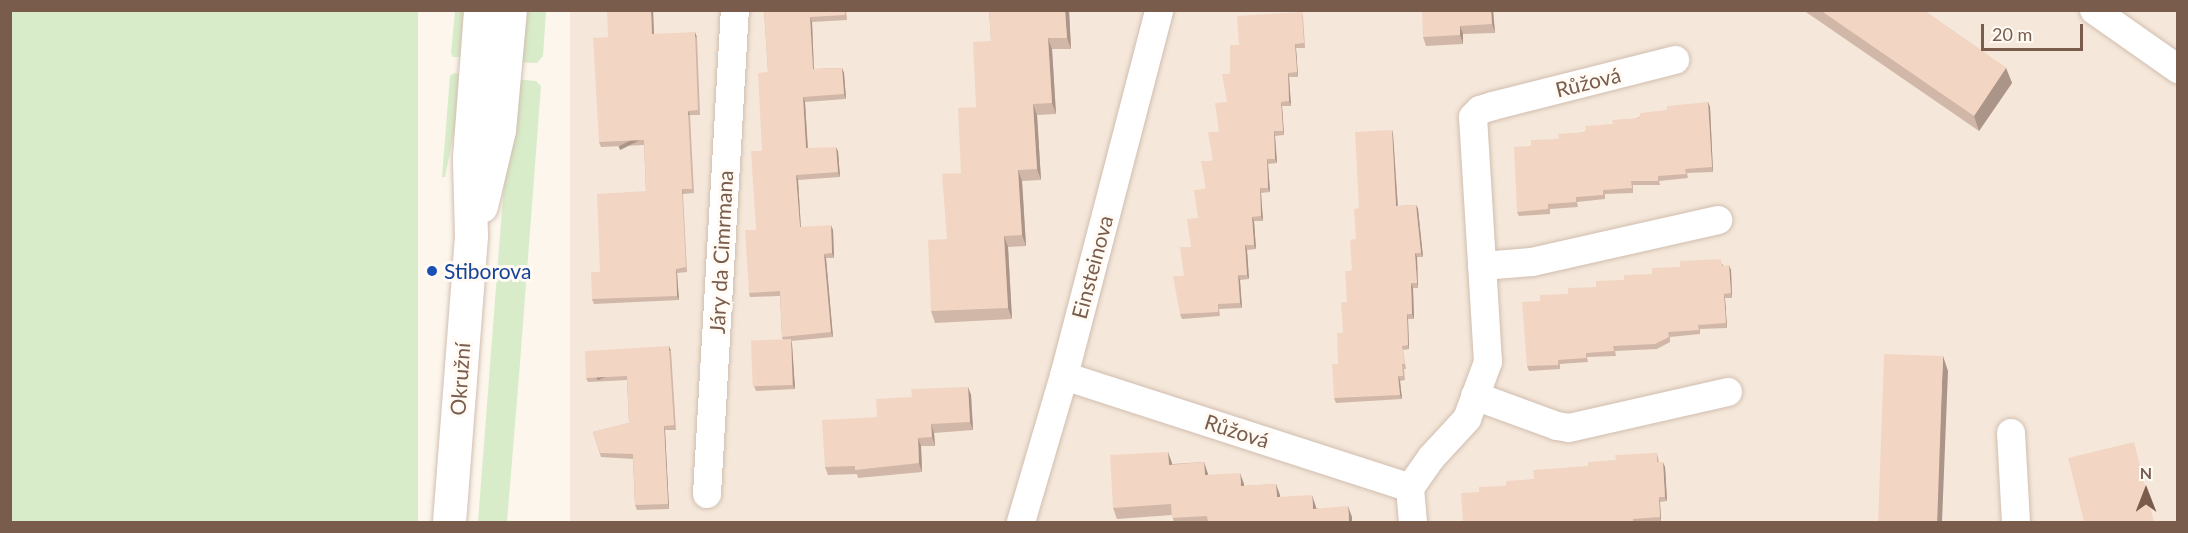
<!DOCTYPE html>
<meta charset="utf-8">
<style>
body{margin:0}
#map{position:relative;width:2188px;height:533px;overflow:hidden;background:#fdf6ec;font-family:Lato,sans-serif}
div>[style]{position:absolute}
[style*='--x']{left:calc(var(--x)*1px);top:calc(var(--y)*1px);width:calc(var(--w)*1px);rotate:calc(var(--a)*1deg)}
.residential>*{inset:0;background:#f5e8da;transform-origin:0 0}
.green>*{inset:0;background:#d8ecc9;transform-origin:0 0}
.roads{filter:drop-shadow(0 0 2px #d1beb0) drop-shadow(0 0 2px #d1beb0)}
.street>*{height:28px;margin:-14px;padding:0 14px;transform-origin:14px;border-radius:14px;background:#fff}
.secondary>*{height:33px;margin:-16.5px;padding:0 16.5px;transform-origin:16.5px;border-radius:16.5px;background:#fff}
.wall>*{inset:0;background:#d1b7a8}
.shaded-wall>*{inset:0;background:#aa9588;transform-origin:0 0}
.building>*{inset:0;background:#f3d5c3;transform-origin:0 0}
.dots>*{width:16px;height:16px;translate:-50% -50%;box-sizing:border-box;border:3px solid #fffaf3;border-radius:50%}
span{translate:-50% -50%;white-space:nowrap;text-align:center;line-height:1.15;-webkit-text-stroke:6px #fffaf3;paint-order:stroke}
.street-label{font-size:21px;color:#7a5c4d}
.transit-label{font-size:21px;color:#164399}
.left{translate:0 -50%;text-align:left}
.frame{position:absolute;inset:0;border:12px solid #7a5c4d;pointer-events:none}
.north{position:absolute;left:2116px;top:461px;width:60px;height:60px;-webkit-text-stroke:4px #fffaf3;paint-order:stroke;rotate:0deg;font-size:16px;font-weight:700;line-height:24px;text-align:center;color:#7a5c4d}
.north::after{content:'';display:block;margin:auto;width:21px;height:27px;background:#7a5c4d;clip-path:polygon(50% 0,100% 100%,50% 72%,0 100%)}
.scale{position:absolute;left:1981px;top:24px;width:102px;height:27px;box-sizing:border-box;border:3px solid #7a5c4d;border-top:0;padding-left:8px;font-size:18px;line-height:21px;white-space:nowrap;color:#7a5c4d;-webkit-text-stroke:4px #fffaf3;paint-order:stroke}
</style>
<div id="map">
<div class="residential">
<div style="left:570px;top:11px;width:1607px;height:513px"></div>
</div>
<div class="green">
<div style="left:10px;top:11px;width:408px;height:511px"></div>
<div style="clip-path:polygon(455px 11px,471px 11px,468px 57px,453px 57px,451px 53px)"></div>
<div style="clip-path:polygon(520px 11px,546px 11px,543px 56px,537px 63px,514px 62px)"></div>
<div style="clip-path:polygon(454px 73px,466px 74px,445px 177px,442px 177px,450px 76px)"></div>
<div style="clip-path:polygon(512px 79px,536px 81px,541px 86px,520px 363px,507px 522px,478px 522px)"></div>
</div>
<div class="roads">
<div class="street">
<div style="--x:2094;--y:10;--w:103;--a:35.1"></div>
<div style="--x:1482;--y:266;--w:50;--a:-4.6"></div>
<div style="--x:1532;--y:262;--w:191;--a:-12.7"></div>
<div style="--x:1064;--y:376;--w:364;--a:17.9"></div>
<div style="--x:1410;--y:488;--w:37;--a:-55"></div>
<div style="--x:1431;--y:458;--w:53;--a:-47.3"></div>
<div style="--x:1467;--y:419;--w:61;--a:-69.8"></div>
<div style="--x:1488;--y:362;--w:245;--a:-93.5"></div>
<div style="--x:1473;--y:117;--w:10;--a:-45"></div>
<div style="--x:1480;--y:110;--w:14;--a:-17"></div>
<div style="--x:1493;--y:106;--w:188;--a:-14.2"></div>
<div style="--x:1475;--y:396;--w:87;--a:20.1"></div>
<div style="--x:1557;--y:426;--w:12;--a:9"></div>
<div style="--x:1569;--y:428;--w:163;--a:-12.8"></div>
<div style="--x:2011;--y:433;--w:89;--a:86.8"></div>
<div style="--x:1410;--y:488;--w:34;--a:85"></div>
<div style="--x:707;--y:494;--w:485;--a:-86.7"></div>
<div style="--x:1021;--y:522;--w:152;--a:-73.6"></div>
<div style="--x:1064;--y:376;--w:378;--a:-75.4"></div>
</div>
<div class="secondary">
<div style="--x:481;--y:206;--w:78;--a:-76.7"></div>
<div style="--x:499;--y:130;--w:121;--a:-84.8"></div>
<div style="--x:449;--y:522;--w:287;--a:-85.6"></div>
<div style="--x:471;--y:236;--w:79;--a:-91.5"></div>
<div style="--x:469;--y:157;--w:147;--a:-85.7"></div>
</div>
</div>
<div class="wall">
<div style="clip-path:polygon(653px 10px,654px 34px,697px 37px,700px 115px,690px 115px,694px 193px,683px 194px,687px 272px,677px 273px,679px 300px,594px 304px,592px 299px,600px 272px,646px 191px,644px 145px,601px 147px,599px 142px,608px 37px)"></div>
<div style="clip-path:polygon(764px 10px,846px 10px,847px 20px,812px 22px,814px 69px,842px 68px,844px 73px,846px 99px,805px 102px,808px 148px,838px 151px,840px 177px,798px 180px,801px 227px,833px 230px,834px 258px,826px 258px,833px 337px,791px 341px,792px 344px,795px 389px,756px 391px,754px 386px,783px 340px,782px 337px,780px 296px,750px 297px,749px 293px,756px 230px,768px 72px)"></div>
<div style="clip-path:polygon(989px 10px,1069px 10px,1071px 49px,1052px 49px,1056px 114px,1037px 115px,1041px 180px,1022px 181px,1026px 246px,1008px 247px,1012px 319px,935px 323px,931px 311px,991px 41px)"></div>
<div style="clip-path:polygon(1493px 10px,1495px 33px,1463px 34px,1463px 44px,1426px 46px,1423px 37px)"></div>
<div style="clip-path:polygon(1803px 10px,1923px 10px,2006px 68px,2012px 83px,1979px 131px)"></div>
<div style="clip-path:polygon(1302px 12px,1303px 17px,1305px 48px,1296px 48px,1298px 77px,1289px 77px,1291px 106px,1282px 106px,1284px 135px,1275px 136px,1277px 163px,1268px 164px,1270px 192px,1261px 193px,1263px 221px,1254px 221px,1256px 249px,1247px 250px,1249px 279px,1240px 280px,1242px 308px,1219px 309px,1220px 316px,1182px 319px,1180px 314px,1184px 276px,1227px 102px,1230px 74px,1239px 45px)"></div>
<div style="clip-path:polygon(1708px 102px,1710px 107px,1713px 172px,1687px 173px,1688px 178px,1659px 181px,1660px 185px,1633px 185px,1633px 193px,1605px 194px,1605px 199px,1577px 202px,1578px 207px,1550px 209px,1550px 214px,1519px 216px,1517px 212px,1531px 146px,1667px 110px)"></div>
<div style="clip-path:polygon(1392px 130px,1393px 134px,1398px 206px,1416px 205px,1418px 209px,1423px 257px,1417px 257px,1418px 288px,1413px 288px,1414px 319px,1408px 319px,1409px 349px,1403px 350px,1406px 369px,1404px 369px,1405px 380px,1400px 381px,1402px 399px,1336px 403px,1334px 398px,1356px 239px,1359px 208px)"></div>
<div style="clip-path:polygon(1723px 264px,1723px 266px,1731px 270px,1732px 298px,1725px 298px,1727px 328px,1700px 329px,1700px 334px,1670px 337px,1670px 342px,1657px 349px,1615px 351px,1616px 356px,1587px 357px,1588px 362px,1560px 364px,1560px 369px,1529px 371px,1527px 366px,1540px 301px,1652px 274px)"></div>
<div style="clip-path:polygon(671px 351px,676px 430px,665px 430px,669px 509px,637px 510px,635px 505px,633px 459px,601px 457px,593px 432px,629px 423px,627px 380px,588px 382px,586px 378px)"></div>
<div style="clip-path:polygon(968px 387px,971px 395px,973px 430px,934px 433px,935px 446px,921px 446px,922px 472px,858px 478px,857px 474px,828px 475px,825px 467px,877px 417px,912px 397px)"></div>
<div style="clip-path:polygon(1168px 452px,1172px 464px,1204px 462px,1208px 475px,1244px 484px,1244px 486px,1276px 484px,1280px 497px,1316px 507px,1316px 508px,1352px 517px,1352px 522px,1174px 522px,1172px 515px,1117px 519px,1113px 508px)"></div>
<div style="clip-path:polygon(1657px 453px,1659px 462px,1665px 467px,1667px 501px,1660px 502px,1661px 522px,1463px 522px,1479px 492px,1616px 460px)"></div>
</div>
<div class="shaded-wall">
<div style="clip-path:polygon(651px 10px,653px 10px,654px 38px,652px 34px)"></div>
<div style="clip-path:polygon(1065px 10px,1069px 10px,1071px 49px,1067px 38px)"></div>
<div style="clip-path:polygon(1491px 10px,1493px 10px,1495px 33px,1492px 24px)"></div>
<div style="clip-path:polygon(810px 17px,812px 22px,814px 74px,813px 69px)"></div>
<div style="clip-path:polygon(1460px 26px,1463px 34px,1463px 44px,1460px 35px)"></div>
<div style="left:695px;top:32px;width:5px;height:78px;rotate:68deg"></div>
<div style="clip-path:polygon(1048px 38px,1052px 49px,1056px 114px,1052px 103px)"></div>
<div style="clip-path:polygon(1295px 44px,1296px 48px,1298px 77px,1297px 72px)"></div>
<div style="clip-path:polygon(842px 68px,844px 73px,846px 99px,844px 94px)"></div>
<div style="clip-path:polygon(2006px 68px,2012px 83px,1979px 131px,1974px 116px)"></div>
<div style="clip-path:polygon(1288px 73px,1289px 77px,1291px 106px,1289px 101px)"></div>
<div style="clip-path:polygon(803px 97px,805px 102px,808px 153px,806px 148px)"></div>
<div style="clip-path:polygon(1281px 102px,1282px 106px,1284px 135px,1283px 131px)"></div>
<div style="clip-path:polygon(1708px 102px,1710px 107px,1713px 172px,1712px 167px)"></div>
<div style="clip-path:polygon(1033px 104px,1037px 115px,1041px 180px,1037px 169px)"></div>
<div style="left:688px;top:111px;width:4px;height:78px;rotate:63deg"></div>
<div style="clip-path:polygon(1392px 130px,1393px 134px,1398px 211px,1396px 206px)"></div>
<div style="clip-path:polygon(1274px 131px,1275px 136px,1277px 163px,1275px 159px)"></div>
<div style="clip-path:polygon(836px 147px,838px 151px,840px 177px,838px 172px)"></div>
<div style="clip-path:polygon(1267px 159px,1268px 164px,1270px 192px,1268px 188px)"></div>
<div style="clip-path:polygon(1018px 170px,1022px 181px,1026px 246px,1022px 235px)"></div>
<div style="clip-path:polygon(796px 175px,798px 180px,801px 231px,800px 227px)"></div>
<div style="clip-path:polygon(1260px 188px,1261px 193px,1263px 221px,1261px 216px)"></div>
<div style="left:682px;top:189px;width:5px;height:78px;rotate:79deg"></div>
<div style="clip-path:polygon(1416px 205px,1418px 209px,1423px 257px,1421px 253px)"></div>
<div style="clip-path:polygon(1252px 217px,1254px 221px,1256px 249px,1254px 245px)"></div>
<div style="clip-path:polygon(831px 225px,833px 230px,834px 258px,832px 253px)"></div>
<div style="clip-path:polygon(1004px 236px,1008px 247px,1012px 319px,1008px 308px)"></div>
<div style="clip-path:polygon(1245px 245px,1247px 250px,1249px 279px,1247px 275px)"></div>
<div style="clip-path:polygon(1415px 253px,1417px 257px,1418px 288px,1417px 283px)"></div>
<div style="clip-path:polygon(824px 254px,826px 258px,833px 337px,831px 332px)"></div>
<div style="clip-path:polygon(1729px 265px,1731px 270px,1732px 298px,1731px 293px)"></div>
<div style="clip-path:polygon(676px 269px,677px 273px,679px 300px,677px 296px)"></div>
<div style="clip-path:polygon(1238px 275px,1240px 280px,1242px 308px,1240px 303px)"></div>
<div style="clip-path:polygon(1411px 283px,1413px 288px,1414px 319px,1412px 314px)"></div>
<div style="clip-path:polygon(1724px 294px,1725px 298px,1727px 328px,1726px 323px)"></div>
<div style="clip-path:polygon(1407px 314px,1408px 319px,1409px 349px,1408px 345px)"></div>
<div style="clip-path:polygon(791px 339px,792px 344px,795px 389px,793px 385px)"></div>
<div style="left:669px;top:346px;width:5px;height:79px;rotate:68deg"></div>
<div style="clip-path:polygon(1943px 356px,1948px 371px,1942px 522px,1936px 522px)"></div>
<div style="clip-path:polygon(1398px 376px,1400px 381px,1402px 399px,1400px 395px)"></div>
<div style="clip-path:polygon(968px 387px,971px 395px,973px 430px,970px 422px)"></div>
<div style="clip-path:polygon(931px 424px,934px 433px,935px 446px,932px 437px)"></div>
<div style="clip-path:polygon(664px 426px,665px 430px,669px 509px,668px 504px)"></div>
<div style="clip-path:polygon(918px 438px,921px 446px,922px 472px,919px 463px)"></div>
<div style="clip-path:polygon(1168px 452px,1172px 463px,1173px 476px,1169px 465px)"></div>
<div style="clip-path:polygon(1204px 462px,1208px 474px,1209px 487px,1205px 475px)"></div>
<div style="clip-path:polygon(1663px 462px,1665px 467px,1667px 501px,1665px 497px)"></div>
<div style="clip-path:polygon(1240px 473px,1244px 484px,1245px 497px,1241px 486px)"></div>
<div style="clip-path:polygon(1276px 484px,1280px 495px,1281px 508px,1277px 497px)"></div>
<div style="clip-path:polygon(1312px 495px,1316px 507px,1317px 520px,1313px 509px)"></div>
<div style="clip-path:polygon(1659px 497px,1660px 502px,1661px 522px,1660px 517px)"></div>
<div style="clip-path:polygon(1348px 506px,1352px 517px,1352px 522px,1349px 522px)"></div>
</div>
<div class="building">
<div style="clip-path:polygon(607px 10px,651px 10px,652px 34px,695px 32px,698px 110px,688px 111px,692px 189px,682px 189px,686px 267px,676px 269px,677px 296px,592px 299px,591px 272px,600px 272px,597px 194px,646px 191px,644px 140px,599px 142px,593px 38px,608px 37px)"></div>
<div style="clip-path:polygon(764px 10px,845px 10px,845px 15px,810px 17px,813px 69px,842px 68px,844px 94px,803px 97px,806px 148px,836px 147px,838px 172px,796px 175px,800px 227px,831px 225px,832px 253px,824px 254px,831px 332px,782px 337px,780px 291px,749px 293px,745px 230px,756px 230px,751px 151px,762px 151px,758px 73px,768px 72px)"></div>
<div style="clip-path:polygon(989px 10px,1065px 10px,1067px 38px,1048px 38px,1052px 103px,1033px 104px,1037px 169px,1018px 170px,1022px 235px,1004px 236px,1008px 308px,931px 311px,928px 240px,947px 239px,942px 174px,961px 173px,958px 108px,976px 107px,973px 42px,991px 41px)"></div>
<div style="clip-path:polygon(1422px 10px,1491px 10px,1492px 24px,1460px 26px,1460px 35px,1423px 37px)"></div>
<div style="clip-path:polygon(1820px 10px,1923px 10px,2006px 68px,1974px 116px)"></div>
<div style="clip-path:polygon(1302px 12px,1304px 43px,1295px 44px,1297px 72px,1288px 73px,1289px 101px,1281px 102px,1283px 131px,1274px 131px,1275px 159px,1267px 159px,1268px 188px,1260px 188px,1261px 216px,1252px 217px,1254px 245px,1245px 245px,1247px 275px,1238px 275px,1240px 303px,1218px 304px,1218px 312px,1180px 314px,1173px 276px,1184px 276px,1180px 247px,1191px 247px,1187px 219px,1198px 218px,1194px 190px,1206px 189px,1201px 161px,1213px 161px,1208px 132px,1219px 132px,1215px 103px,1227px 102px,1222px 74px,1230px 74px,1230px 45px,1239px 45px,1237px 16px)"></div>
<div style="clip-path:polygon(1708px 102px,1712px 167px,1685px 169px,1686px 174px,1658px 176px,1658px 181px,1631px 181px,1632px 188px,1603px 190px,1603px 195px,1576px 197px,1576px 202px,1548px 204px,1548px 209px,1517px 212px,1514px 147px,1531px 146px,1531px 140px,1559px 139px,1558px 134px,1586px 132px,1585px 126px,1613px 124px,1612px 120px,1640px 118px,1640px 113px,1667px 110px,1667px 106px)"></div>
<div style="clip-path:polygon(1392px 130px,1396px 206px,1416px 205px,1421px 253px,1415px 253px,1417px 283px,1411px 283px,1412px 314px,1407px 314px,1408px 345px,1402px 346px,1405px 364px,1402px 364px,1403px 376px,1398px 376px,1400px 395px,1334px 398px,1332px 364px,1338px 364px,1337px 333px,1343px 333px,1341px 302px,1347px 302px,1345px 271px,1352px 271px,1350px 240px,1356px 239px,1354px 209px,1359px 208px,1355px 132px)"></div>
<div style="clip-path:polygon(1721px 259px,1722px 266px,1729px 265px,1731px 293px,1724px 294px,1726px 323px,1698px 325px,1699px 330px,1668px 332px,1669px 337px,1655px 344px,1613px 346px,1614px 351px,1586px 353px,1586px 358px,1558px 360px,1558px 365px,1527px 366px,1522px 302px,1540px 301px,1540px 295px,1568px 294px,1568px 288px,1596px 287px,1596px 281px,1624px 280px,1624px 275px,1652px 274px,1652px 268px,1680px 267px,1680px 261px)"></div>
<div style="left:791px;top:339px;width:46px;height:40px;rotate:88deg"></div>
<div style="clip-path:polygon(669px 346px,674px 425px,664px 426px,668px 504px,635px 505px,633px 454px,600px 453px,593px 432px,629px 423px,627px 376px,586px 378px,585px 351px)"></div>
<div style="left:1884px;top:354px;width:59px;height:168px;rotate:2deg"></div>
<div style="clip-path:polygon(968px 387px,970px 422px,931px 424px,932px 437px,918px 438px,919px 463px,855px 470px,855px 466px,825px 467px,822px 420px,877px 417px,876px 399px,912px 397px,911px 389px)"></div>
<div style="clip-path:polygon(2134px 442px,2154px 522px,2084px 522px,2068px 458px)"></div>
<div style="clip-path:polygon(1168px 452px,1169px 465px,1204px 462px,1205px 475px,1240px 473px,1241px 486px,1276px 484px,1277px 497px,1312px 495px,1313px 509px,1348px 506px,1349px 522px,1208px 522px,1207px 516px,1172px 518px,1171px 504px,1113px 508px,1110px 455px)"></div>
<div style="clip-path:polygon(1657px 453px,1657px 462px,1663px 462px,1665px 497px,1659px 497px,1660px 517px,1633px 519px,1633px 522px,1463px 522px,1461px 493px,1479px 492px,1479px 487px,1506px 486px,1506px 481px,1534px 479px,1533px 470px,1588px 466px,1588px 462px,1616px 460px,1615px 455px)"></div>
</div>
<div class="dots">
<div style="left:432px;top:271px;background:#1a4fb4"></div>
</div>
<div class="street-label">
<span style="left:1588px;top:82px;rotate:-14deg">Růžová</span>
<span style="left:721px;top:252px;rotate:-87deg">Járy da Cimrmana</span>
<span style="left:1092px;top:267px;rotate:-75deg">Einsteinova</span>
<span style="left:460px;top:379px;rotate:-86deg">Okružní</span>
<span style="left:1237px;top:431px;rotate:18deg">Růžová</span>
</div>
<div class="transit-label">
<span class="left" style="left:444px;top:271px">Stiborova</span>
</div>
<div class="frame"></div>
<div class="north">N</div>
<div class="scale">20 m</div>
</div>
